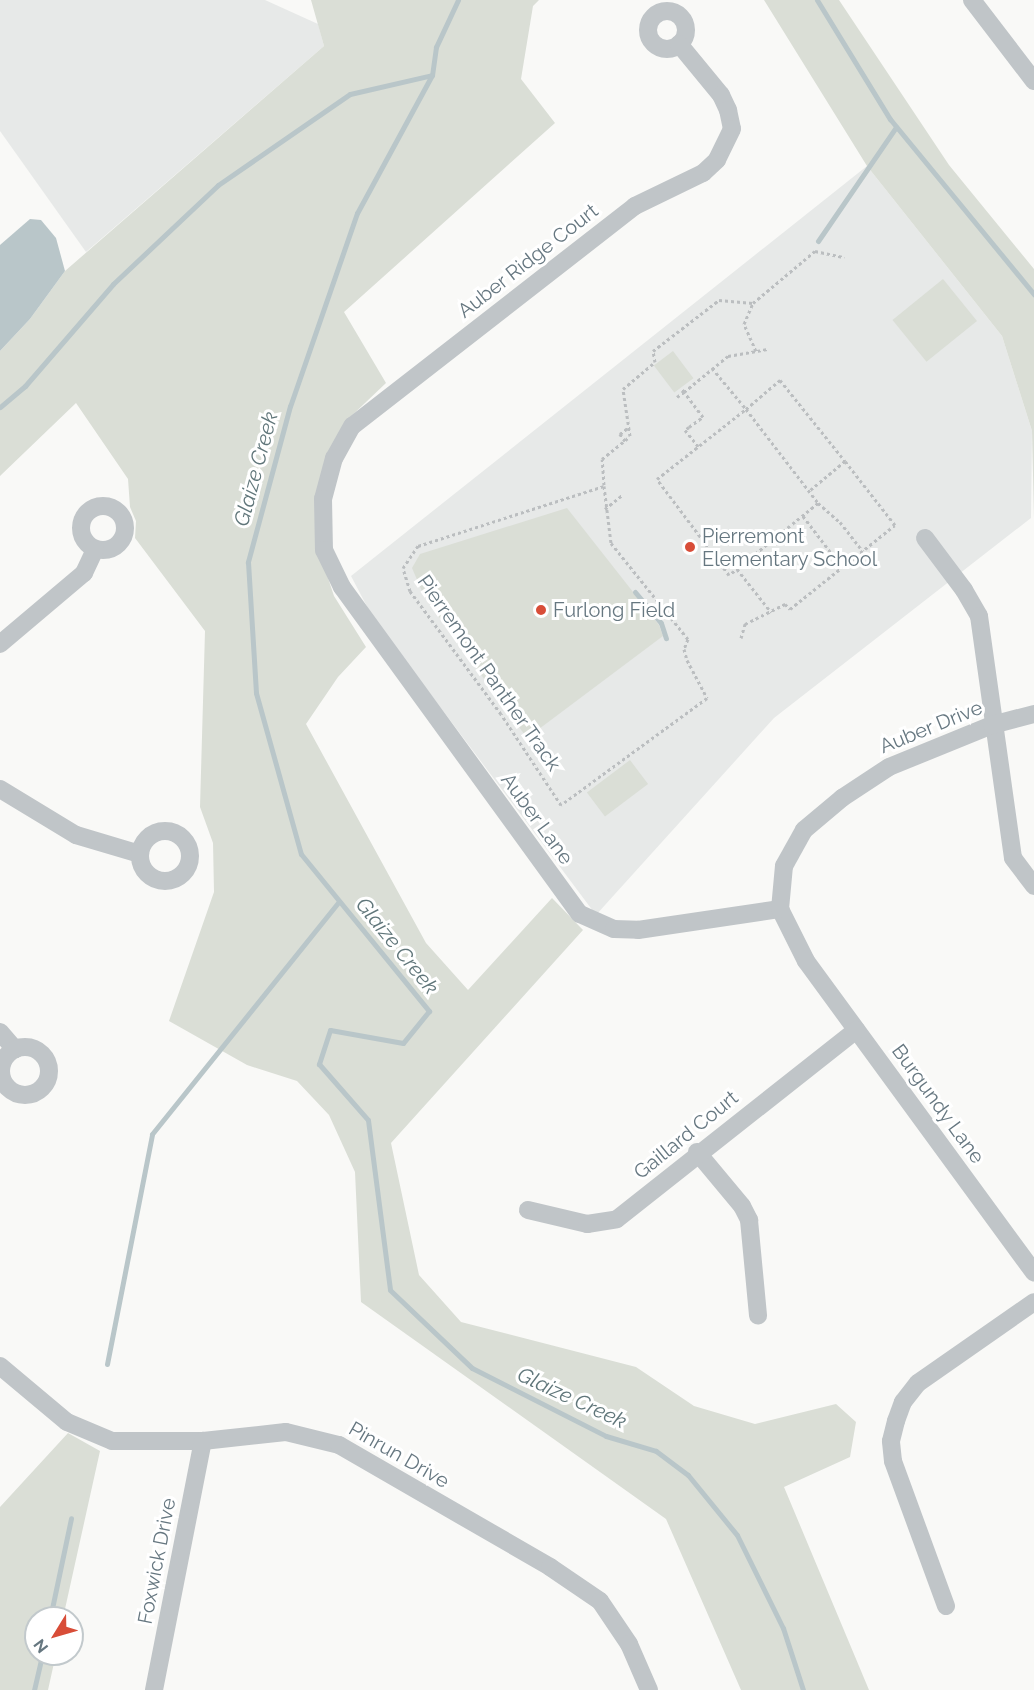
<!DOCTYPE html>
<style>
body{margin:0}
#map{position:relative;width:1034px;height:1690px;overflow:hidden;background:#f9f9f7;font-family:Raleway,sans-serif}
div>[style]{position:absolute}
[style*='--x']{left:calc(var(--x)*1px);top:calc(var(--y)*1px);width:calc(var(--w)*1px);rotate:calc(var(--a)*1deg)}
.built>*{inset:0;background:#e7e9e8}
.green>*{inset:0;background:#daded6;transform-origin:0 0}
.water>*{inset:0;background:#b9c6c9}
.stream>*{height:5px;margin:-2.5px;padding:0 2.5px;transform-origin:2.5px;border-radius:2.5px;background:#b9c6c9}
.path>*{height:3px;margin-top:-1.5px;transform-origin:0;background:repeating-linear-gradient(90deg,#bbbec0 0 3px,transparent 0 6px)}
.minor>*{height:18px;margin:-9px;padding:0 9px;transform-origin:9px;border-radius:9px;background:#c0c5c8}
.minor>.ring{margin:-9px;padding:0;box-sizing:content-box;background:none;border:18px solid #c0c5c8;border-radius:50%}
.dots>*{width:16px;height:16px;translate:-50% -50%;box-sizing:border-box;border:3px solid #fff;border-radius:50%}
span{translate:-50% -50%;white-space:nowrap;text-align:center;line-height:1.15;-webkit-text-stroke:6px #fff;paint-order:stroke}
.street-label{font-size:20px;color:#667780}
.poi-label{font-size:20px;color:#667780}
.left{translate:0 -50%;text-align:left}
.water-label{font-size:21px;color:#60767a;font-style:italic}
.north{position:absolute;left:24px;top:1606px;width:60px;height:60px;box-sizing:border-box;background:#fff;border:2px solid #c2c9cc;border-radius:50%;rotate:233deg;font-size:16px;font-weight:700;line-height:24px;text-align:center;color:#667780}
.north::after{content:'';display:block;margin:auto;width:21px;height:27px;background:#d84d38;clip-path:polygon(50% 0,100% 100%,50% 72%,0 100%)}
</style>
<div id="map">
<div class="built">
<div style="clip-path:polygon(0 0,265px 0,318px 24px,324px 46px,86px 252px,0 131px)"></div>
<div style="clip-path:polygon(867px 166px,1002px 336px,1032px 431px,1031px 518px,774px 718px,596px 915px,372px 616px,351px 576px)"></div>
</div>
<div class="green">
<div style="clip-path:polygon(311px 0,539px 0,533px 6px,521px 79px,555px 123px,344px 312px,386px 383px,344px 423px,321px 557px,334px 596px,366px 647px,338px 677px,306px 724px,426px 943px,468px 990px,552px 898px,583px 930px,391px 1143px,419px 1275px,461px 1322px,636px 1367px,694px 1406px,755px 1424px,836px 1404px,856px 1422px,850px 1457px,784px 1487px,869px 1690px,741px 1690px,666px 1519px,361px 1302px,355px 1172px,329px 1115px,297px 1081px,247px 1065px,169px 1021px,214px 892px,213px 843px,200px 807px,205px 631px,135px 538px,136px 521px,130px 507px,128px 479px,76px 403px,0 476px,0 351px,30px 319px,65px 271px,324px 46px)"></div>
<div style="clip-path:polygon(764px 0,839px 0,949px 165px,1034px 269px,1034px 518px,1032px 431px,1002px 336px,867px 166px)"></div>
<div style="left:943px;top:279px;width:54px;height:65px;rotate:51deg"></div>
<div style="left:673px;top:351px;width:34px;height:24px;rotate:53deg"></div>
<div style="clip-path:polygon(567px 508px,659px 625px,663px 636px,527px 738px,424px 596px,412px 568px,420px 554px)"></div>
<div style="left:630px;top:760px;width:30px;height:54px;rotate:53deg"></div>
<div style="clip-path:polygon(68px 1433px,100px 1451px,63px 1618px,36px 1618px,36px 1654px,56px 1654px,48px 1690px,0 1690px,0 1507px)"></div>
</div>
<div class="water">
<div style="clip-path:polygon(30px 219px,41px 220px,56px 238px,65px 271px,30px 319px,0 351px,0 245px)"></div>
</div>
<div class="stream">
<div style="--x:458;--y:0;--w:52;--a:115.1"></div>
<div style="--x:436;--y:47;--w:28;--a:98"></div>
<div style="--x:432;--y:75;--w:157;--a:118.5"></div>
<div style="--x:357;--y:213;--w:204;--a:109.1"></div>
<div style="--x:290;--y:406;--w:162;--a:105.1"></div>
<div style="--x:248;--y:562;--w:131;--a:86.5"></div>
<div style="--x:256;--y:693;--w:167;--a:74.4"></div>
<div style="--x:301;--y:854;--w:203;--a:50.8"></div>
<div style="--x:429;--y:1011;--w:41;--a:129.1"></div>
<div style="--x:403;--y:1043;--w:74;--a:-169.9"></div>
<div style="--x:330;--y:1030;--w:36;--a:108"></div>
<div style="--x:319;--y:1064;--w:74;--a:48.8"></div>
<div style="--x:368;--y:1120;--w:171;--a:82.6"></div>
<div style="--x:390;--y:1290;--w:113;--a:43.6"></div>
<div style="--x:472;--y:1368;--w:150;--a:26.9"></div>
<div style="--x:606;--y:1436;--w:52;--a:16.7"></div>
<div style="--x:656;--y:1451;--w:40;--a:37"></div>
<div style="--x:688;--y:1475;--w:77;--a:50.8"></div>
<div style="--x:737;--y:1535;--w:104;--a:63.7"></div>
<div style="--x:783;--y:1628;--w:65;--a:72.1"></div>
<div style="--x:817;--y:0;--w:140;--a:58.5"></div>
<div style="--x:890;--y:119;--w:227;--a:50.6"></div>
<div style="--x:818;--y:241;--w:138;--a:-55.6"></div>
<div style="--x:0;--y:407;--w:33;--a:-40"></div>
<div style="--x:25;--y:386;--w:135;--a:-49.2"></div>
<div style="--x:113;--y:284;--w:144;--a:-43.3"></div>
<div style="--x:218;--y:185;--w:160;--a:-34.6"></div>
<div style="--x:350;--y:94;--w:84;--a:-13"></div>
<div style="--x:635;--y:592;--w:40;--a:50"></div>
<div style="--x:661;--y:623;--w:16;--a:72"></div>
<div style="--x:107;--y:1364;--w:234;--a:-78.9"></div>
<div style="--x:152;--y:1134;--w:297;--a:-51.2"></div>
<div style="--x:50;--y:1618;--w:102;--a:-78.1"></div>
<div style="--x:34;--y:1690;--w:37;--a:-77"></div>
</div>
<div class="path">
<div style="--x:756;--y:351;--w:30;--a:-114"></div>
<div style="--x:744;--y:324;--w:23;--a:-67"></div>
<div style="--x:753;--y:303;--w:81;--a:-40"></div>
<div style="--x:815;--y:251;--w:30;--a:12"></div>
<div style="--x:712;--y:368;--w:53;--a:50.3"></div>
<div style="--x:746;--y:409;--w:118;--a:52.5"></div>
<div style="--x:818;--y:503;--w:114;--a:141"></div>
<div style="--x:729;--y:575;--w:120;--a:-126.9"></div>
<div style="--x:657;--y:479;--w:113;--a:-38.2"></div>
<div style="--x:746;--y:409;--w:45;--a:-40.5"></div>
<div style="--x:780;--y:380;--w:104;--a:51.3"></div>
<div style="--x:845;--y:461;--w:47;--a:140.2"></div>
<div style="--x:677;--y:397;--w:9;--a:-36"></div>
<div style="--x:684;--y:392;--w:5;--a:-127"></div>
<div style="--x:689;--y:427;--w:17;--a:-36"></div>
<div style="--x:703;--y:417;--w:31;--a:-127"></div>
<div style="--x:684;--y:392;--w:57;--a:-39.3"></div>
<div style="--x:728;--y:356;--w:40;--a:-10"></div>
<div style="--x:689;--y:427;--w:5;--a:143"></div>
<div style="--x:685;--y:430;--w:21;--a:51"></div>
<div style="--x:625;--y:441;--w:9;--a:-126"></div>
<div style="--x:620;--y:434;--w:11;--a:-38"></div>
<div style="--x:604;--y:485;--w:26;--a:-94"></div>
<div style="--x:602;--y:459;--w:36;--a:-39"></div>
<div style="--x:630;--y:436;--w:48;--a:-98.5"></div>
<div style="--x:623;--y:389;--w:42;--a:-40.2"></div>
<div style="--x:655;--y:362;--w:11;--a:-100"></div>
<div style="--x:653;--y:351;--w:83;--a:-37.7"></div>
<div style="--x:719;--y:300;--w:34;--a:5"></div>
<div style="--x:604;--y:486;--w:57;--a:83"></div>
<div style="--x:611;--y:543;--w:123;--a:51.3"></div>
<div style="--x:688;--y:639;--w:11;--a:112"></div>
<div style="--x:684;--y:649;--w:11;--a:75"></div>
<div style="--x:687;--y:660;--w:43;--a:62.2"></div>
<div style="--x:707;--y:698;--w:181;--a:143.8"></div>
<div style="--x:561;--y:805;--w:109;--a:-123.4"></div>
<div style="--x:501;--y:714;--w:153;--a:-126.5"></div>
<div style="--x:410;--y:591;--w:24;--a:-107"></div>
<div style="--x:403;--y:568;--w:27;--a:-56"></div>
<div style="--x:418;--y:546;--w:195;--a:-17.9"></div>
<div style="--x:818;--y:503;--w:29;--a:41"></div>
<div style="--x:840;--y:522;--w:37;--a:52"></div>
<div style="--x:605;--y:509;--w:22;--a:-39"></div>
<div style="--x:803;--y:516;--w:58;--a:52.7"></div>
<div style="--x:838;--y:562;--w:11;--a:-41"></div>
<div style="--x:846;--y:555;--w:9;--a:13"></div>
<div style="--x:737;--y:569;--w:55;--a:51.7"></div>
<div style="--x:741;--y:638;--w:15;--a:-74"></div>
<div style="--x:745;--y:624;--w:45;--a:-26.6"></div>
<div style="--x:785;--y:604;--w:7;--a:45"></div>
<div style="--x:790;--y:609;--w:134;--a:-38.7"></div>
<div style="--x:895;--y:525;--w:81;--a:-128"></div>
</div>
<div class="minor">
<div style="--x:972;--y:0;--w:102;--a:52.6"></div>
<div class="ring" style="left:648px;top:11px;width:20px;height:20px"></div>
<div style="--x:679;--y:44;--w:66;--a:50.5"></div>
<div style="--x:721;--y:95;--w:17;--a:65"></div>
<div style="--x:728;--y:110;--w:19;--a:78"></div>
<div style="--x:732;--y:129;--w:34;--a:116"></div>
<div style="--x:717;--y:160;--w:19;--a:137"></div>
<div style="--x:703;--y:173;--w:76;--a:154.1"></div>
<div style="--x:635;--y:206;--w:358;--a:142.1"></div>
<div style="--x:352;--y:426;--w:37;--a:119"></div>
<div style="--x:334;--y:458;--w:42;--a:105"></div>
<div style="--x:323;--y:499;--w:51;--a:88.9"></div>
<div style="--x:324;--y:550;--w:41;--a:64.1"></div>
<div style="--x:342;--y:587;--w:404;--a:54"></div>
<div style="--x:580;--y:914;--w:37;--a:24"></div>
<div style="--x:614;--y:929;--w:24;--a:2"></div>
<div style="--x:638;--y:930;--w:144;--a:-8.4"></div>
<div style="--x:780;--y:909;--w:58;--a:63.4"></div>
<div style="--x:806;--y:961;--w:386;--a:53.8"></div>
<div class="ring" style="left:81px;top:506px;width:26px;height:26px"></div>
<div style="--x:925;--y:538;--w:65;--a:53.1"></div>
<div style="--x:964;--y:590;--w:30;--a:60"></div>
<div style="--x:979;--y:616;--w:244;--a:82"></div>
<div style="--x:1013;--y:858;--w:35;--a:53"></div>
<div style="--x:0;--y:644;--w:110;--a:-40.2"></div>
<div style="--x:84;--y:573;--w:26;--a:-65"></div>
<div style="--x:0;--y:789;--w:89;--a:31.2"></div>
<div style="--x:76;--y:835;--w:67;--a:16.5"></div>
<div class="ring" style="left:140px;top:831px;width:32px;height:32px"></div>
<div style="--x:780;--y:909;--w:43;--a:-84.7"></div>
<div style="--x:784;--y:866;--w:41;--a:-60.9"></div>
<div style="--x:804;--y:830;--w:50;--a:-40.1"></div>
<div style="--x:842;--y:798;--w:56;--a:-33.4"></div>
<div style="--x:889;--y:767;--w:111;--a:-22.2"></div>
<div style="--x:992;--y:725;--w:43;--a:-14.7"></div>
<div style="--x:0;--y:1032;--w:23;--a:49"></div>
<div class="ring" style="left:1px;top:1047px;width:30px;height:30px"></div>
<div style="--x:697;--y:1152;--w:70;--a:50.2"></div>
<div style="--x:742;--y:1206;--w:16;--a:63"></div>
<div style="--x:749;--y:1220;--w:96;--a:84.6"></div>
<div style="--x:528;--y:1210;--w:61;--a:13.3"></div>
<div style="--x:587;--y:1224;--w:30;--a:-9"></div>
<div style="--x:617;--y:1219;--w:305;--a:-38.3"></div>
<div style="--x:0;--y:1366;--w:87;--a:39.9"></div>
<div style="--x:67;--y:1422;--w:49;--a:22.9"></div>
<div style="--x:112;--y:1441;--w:91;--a:0"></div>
<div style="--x:203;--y:1441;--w:83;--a:-6.2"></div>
<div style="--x:286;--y:1432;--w:55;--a:13.8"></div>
<div style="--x:339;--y:1445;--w:244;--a:30"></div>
<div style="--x:550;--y:1567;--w:60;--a:34.2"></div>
<div style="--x:600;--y:1601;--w:52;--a:56"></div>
<div style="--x:629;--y:1644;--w:50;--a:66.5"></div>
<div style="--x:946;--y:1606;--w:154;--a:-110.1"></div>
<div style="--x:893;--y:1461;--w:20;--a:-96"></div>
<div style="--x:891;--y:1441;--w:21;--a:-76"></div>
<div style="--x:896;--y:1421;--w:20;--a:-70"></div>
<div style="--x:903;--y:1402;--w:24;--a:-52"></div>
<div style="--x:918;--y:1383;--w:141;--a:-34.9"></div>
<div style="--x:154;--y:1690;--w:254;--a:-78.9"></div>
</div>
<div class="dots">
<div style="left:690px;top:547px;background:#d84d38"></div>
<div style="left:541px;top:610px;background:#d84d38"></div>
</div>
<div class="street-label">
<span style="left:528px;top:261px;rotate:-38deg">Auber Ridge Court</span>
<span style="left:489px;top:673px;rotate:55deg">Pierremont Panther Track</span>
<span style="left:931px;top:727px;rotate:-22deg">Auber Drive</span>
<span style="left:537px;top:819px;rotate:54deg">Auber Lane</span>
<span style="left:938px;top:1104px;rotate:54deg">Burgundy Lane</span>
<span style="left:686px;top:1135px;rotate:-39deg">Gaillard Court</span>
<span style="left:399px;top:1455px;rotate:30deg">Pinrun Drive</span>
<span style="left:157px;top:1561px;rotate:-79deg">Foxwick Drive</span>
</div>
<div class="poi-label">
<span class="left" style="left:702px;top:548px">Pierremont<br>Elementary School</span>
<span class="left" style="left:553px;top:610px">Furlong Field</span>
</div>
<div class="water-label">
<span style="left:256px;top:469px;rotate:-75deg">Glaize Creek</span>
<span style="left:397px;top:946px;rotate:51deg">Glaize Creek</span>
<span style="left:572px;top:1398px;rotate:25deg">Glaize Creek</span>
</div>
<div class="north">N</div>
</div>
